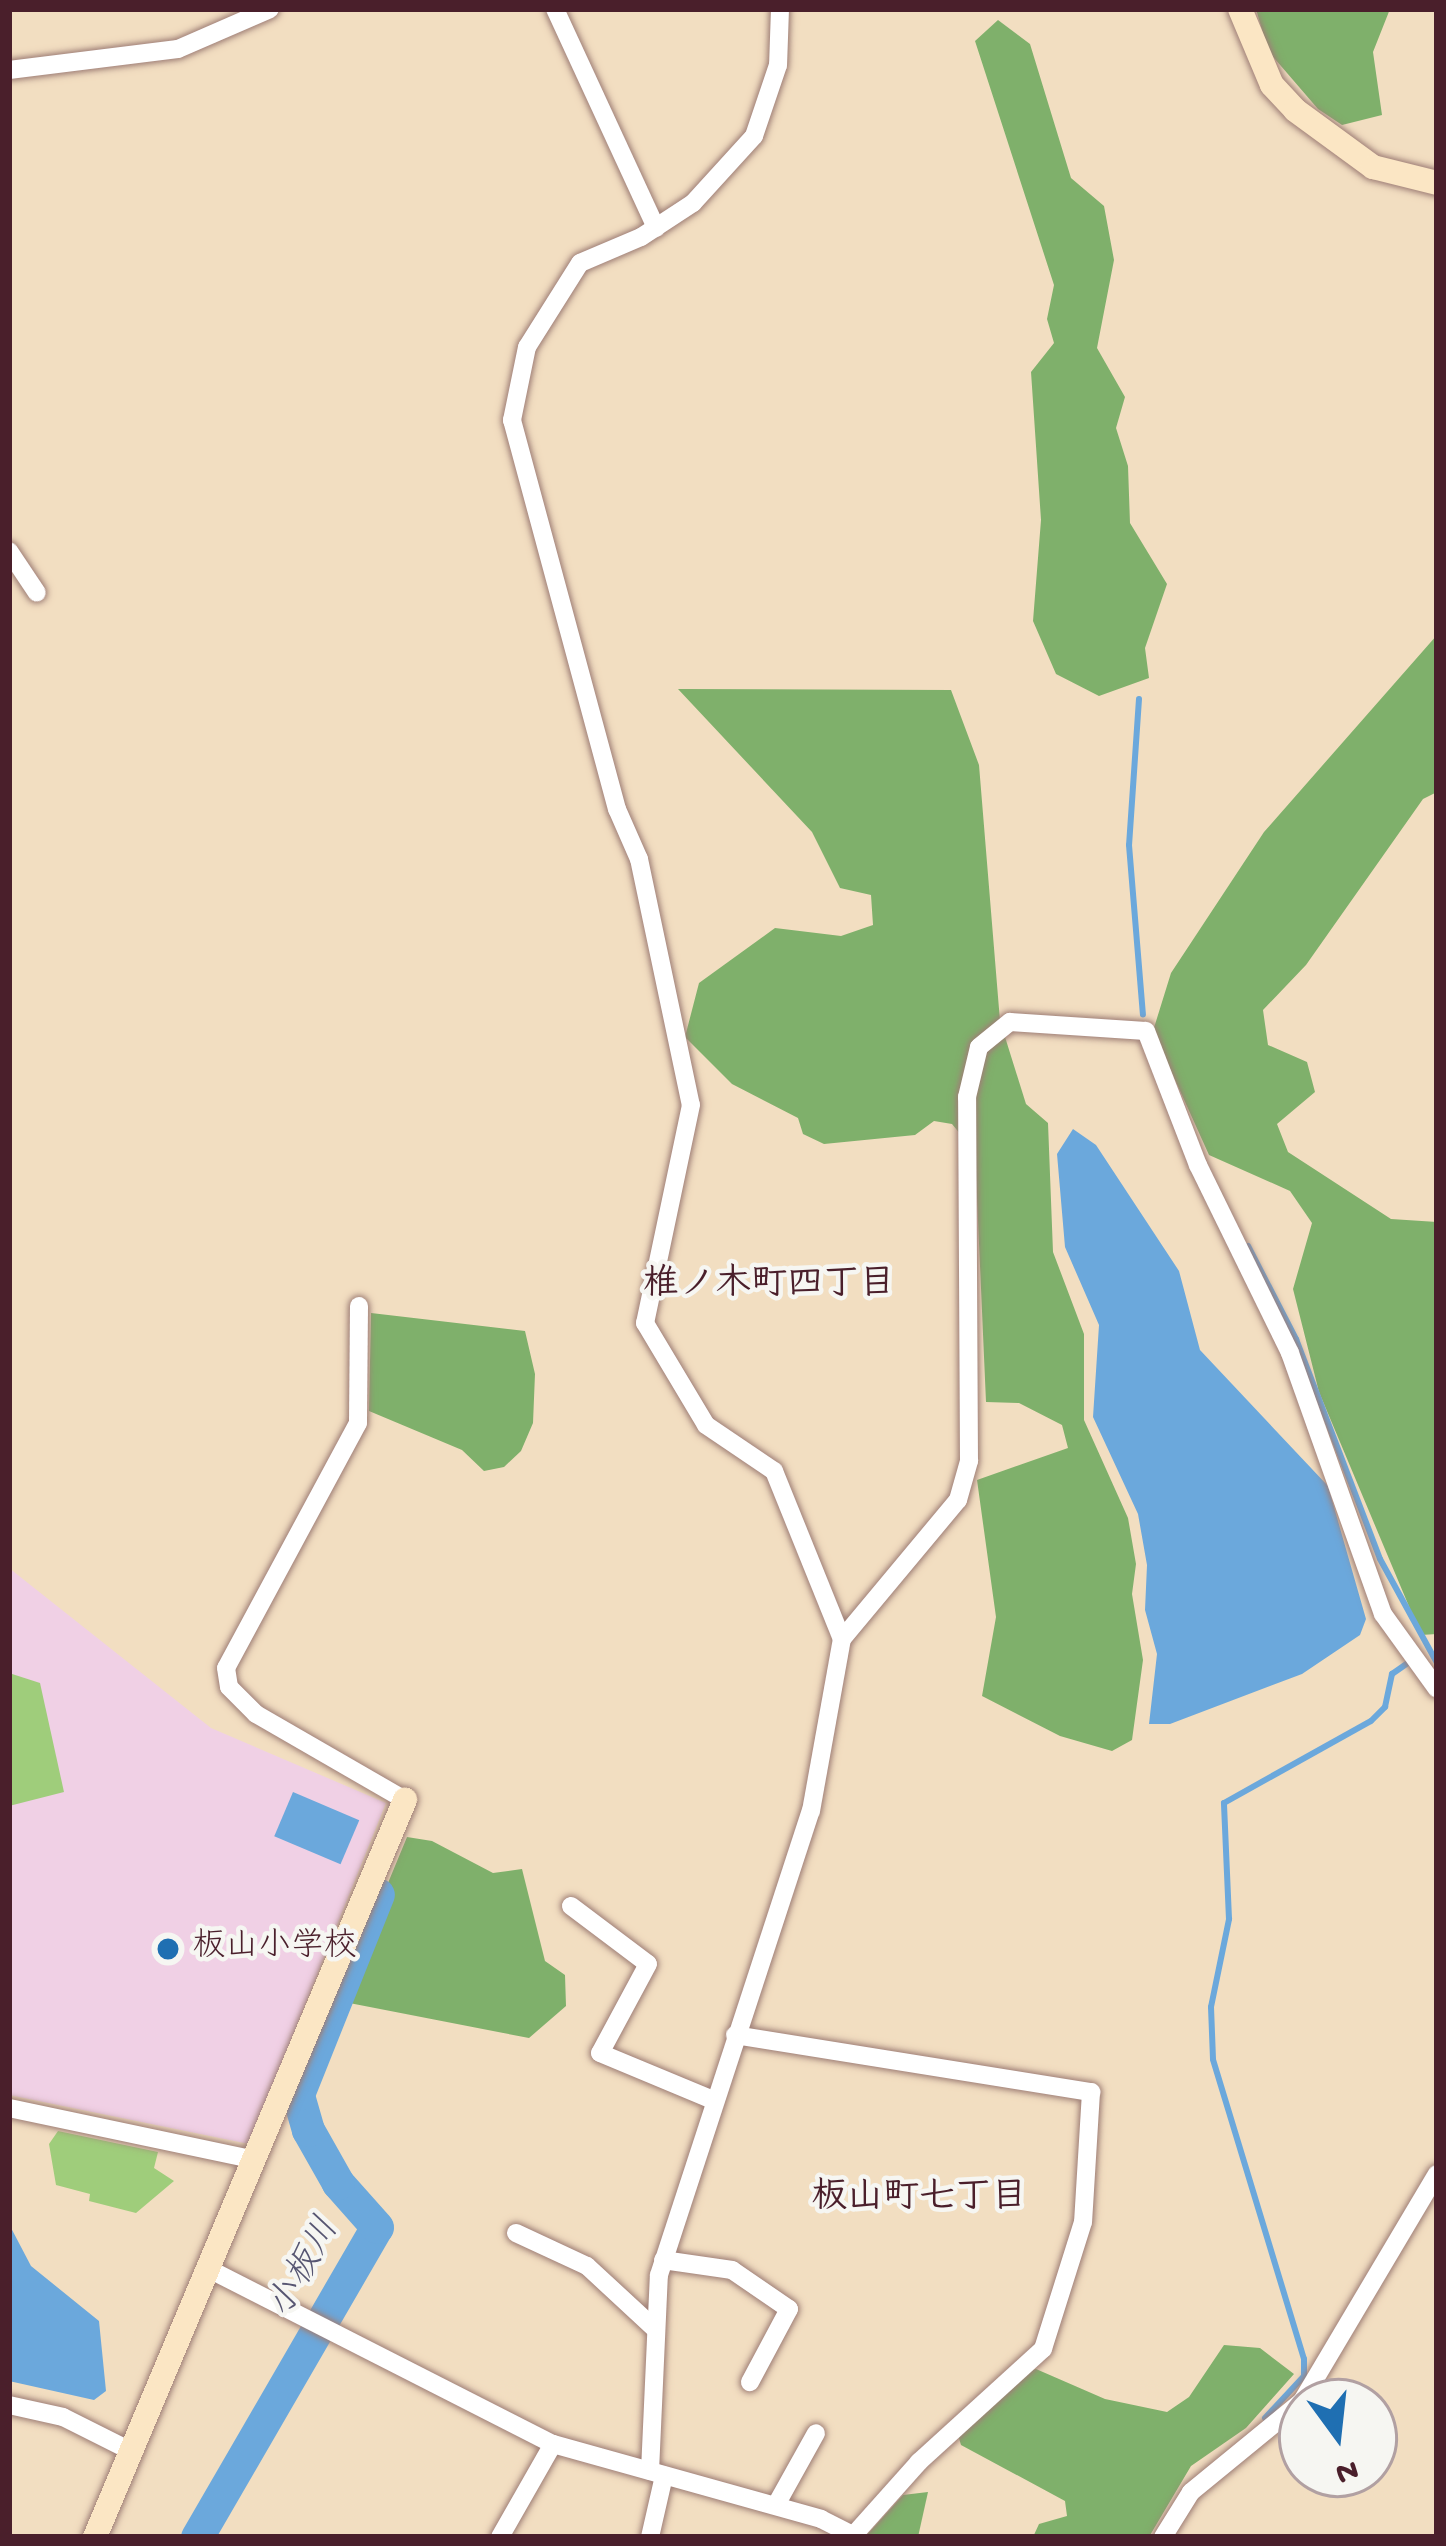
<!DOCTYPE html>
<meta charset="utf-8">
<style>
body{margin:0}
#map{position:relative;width:1446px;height:2546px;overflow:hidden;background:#f2dec1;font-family:"Gochi Hand","Klee One",sans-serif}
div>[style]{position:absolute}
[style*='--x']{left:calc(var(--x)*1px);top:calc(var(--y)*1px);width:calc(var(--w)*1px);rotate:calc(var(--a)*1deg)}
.built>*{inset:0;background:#f0d0e5}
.green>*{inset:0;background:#9fcd7b}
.forest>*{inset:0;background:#7fb06b}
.water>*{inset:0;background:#6ba8dc;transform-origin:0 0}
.stream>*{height:6px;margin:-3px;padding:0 3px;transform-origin:3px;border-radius:3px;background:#6ba8dc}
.river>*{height:33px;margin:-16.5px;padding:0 16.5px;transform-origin:16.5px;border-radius:16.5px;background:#6ba8dc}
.roads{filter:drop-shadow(0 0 3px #9e7e76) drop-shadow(0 0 3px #9e7e76)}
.street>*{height:18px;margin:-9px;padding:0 9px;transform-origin:9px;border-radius:9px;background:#fff}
.secondary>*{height:24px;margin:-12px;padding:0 12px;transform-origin:12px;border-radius:12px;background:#fbe6c4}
.dots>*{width:33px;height:33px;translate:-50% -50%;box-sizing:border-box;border:6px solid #f6f6f2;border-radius:50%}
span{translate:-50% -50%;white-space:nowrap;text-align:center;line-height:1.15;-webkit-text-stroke:9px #f6f6f2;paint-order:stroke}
.poi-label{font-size:33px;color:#4a1f2b}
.left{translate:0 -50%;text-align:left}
.neighbourhood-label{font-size:36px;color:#4a1f2b;font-weight:700}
.water-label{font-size:36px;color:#575672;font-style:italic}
.frame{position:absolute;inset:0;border:12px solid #4a1f2b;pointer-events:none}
.north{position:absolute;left:1278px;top:2378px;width:120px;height:120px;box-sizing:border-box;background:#f6f6f2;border:3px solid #b1a0a2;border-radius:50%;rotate:165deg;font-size:33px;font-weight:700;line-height:48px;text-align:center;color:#4a1f2b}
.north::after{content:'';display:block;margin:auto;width:42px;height:54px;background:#1f6fb2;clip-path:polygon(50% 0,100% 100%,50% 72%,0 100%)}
</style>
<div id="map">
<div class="built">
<div style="clip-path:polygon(9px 1568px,211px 1728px,386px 1803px,249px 2144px,9px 2095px)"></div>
</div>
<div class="green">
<div style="clip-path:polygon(9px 1673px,40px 1683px,64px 1792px,9px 1806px)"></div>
<div style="clip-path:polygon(58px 2131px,158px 2152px,154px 2168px,174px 2181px,136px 2213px,89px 2201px,90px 2194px,56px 2185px,49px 2144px)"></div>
</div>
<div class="forest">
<div style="clip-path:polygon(1256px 9px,1390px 9px,1373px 52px,1382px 115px,1342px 125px,1318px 109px,1268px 51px)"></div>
<div style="clip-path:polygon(998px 20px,1030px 44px,1071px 178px,1104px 206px,1114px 260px,1097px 348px,1125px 397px,1116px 428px,1128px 466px,1130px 523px,1167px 584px,1145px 648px,1149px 678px,1099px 696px,1056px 674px,1033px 621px,1041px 520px,1031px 372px,1054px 343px,1047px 319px,1054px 285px,975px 41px)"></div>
<div style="clip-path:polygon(1437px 635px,1437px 792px,1423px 799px,1306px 965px,1263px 1010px,1268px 1045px,1307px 1062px,1315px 1092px,1277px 1124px,1288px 1152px,1391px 1219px,1437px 1222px,1437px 1634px,1421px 1635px,1319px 1392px,1293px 1289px,1312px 1223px,1290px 1191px,1209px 1155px,1153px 1031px,1171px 973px,1264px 832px)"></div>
<div style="clip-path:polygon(678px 689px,951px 690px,979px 765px,1000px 1021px,1026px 1104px,1048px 1123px,1053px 1252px,1084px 1334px,1084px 1420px,1128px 1518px,1136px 1564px,1132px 1594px,1143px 1660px,1132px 1740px,1112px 1751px,1060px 1736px,982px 1696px,996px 1617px,977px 1480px,1068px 1448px,1062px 1425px,1019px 1403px,986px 1402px,975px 1152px,952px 1124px,934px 1121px,915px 1135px,824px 1144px,803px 1134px,798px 1118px,732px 1084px,685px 1037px,699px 983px,775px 928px,841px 936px,873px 925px,871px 895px,840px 888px,812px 832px)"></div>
<div style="clip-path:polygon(371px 1313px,525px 1331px,535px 1374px,533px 1423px,521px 1451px,504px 1467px,484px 1471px,462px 1450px,369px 1411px)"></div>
<div style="clip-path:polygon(407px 1837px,432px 1841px,493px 1873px,522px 1869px,545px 1961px,565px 1975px,566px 2006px,529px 2038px,339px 2001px)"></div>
<div style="clip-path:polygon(1224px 2345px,1260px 2348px,1294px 2374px,1246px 2428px,1191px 2466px,1149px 2537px,1033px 2537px,1039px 2524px,1067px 2516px,1065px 2501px,961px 2445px,958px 2435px,1022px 2373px,1036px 2369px,1105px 2399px,1167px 2412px,1189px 2397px)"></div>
<div style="clip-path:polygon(928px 2492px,918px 2537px,865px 2537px,903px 2495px)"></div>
</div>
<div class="water">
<div style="clip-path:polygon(1073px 1129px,1096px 1145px,1179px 1271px,1200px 1350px,1328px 1486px,1366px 1619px,1360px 1635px,1302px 1674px,1170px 1724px,1149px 1724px,1157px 1654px,1145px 1610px,1147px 1565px,1138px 1514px,1093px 1417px,1099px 1325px,1065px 1247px,1057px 1154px)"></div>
<div style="left:293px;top:1792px;width:72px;height:48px;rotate:23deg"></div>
<div style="clip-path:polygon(9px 2224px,31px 2266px,99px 2321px,106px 2391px,94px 2400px,9px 2381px)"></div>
</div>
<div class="stream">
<div style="--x:1139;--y:699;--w:146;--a:93.9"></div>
<div style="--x:1129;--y:845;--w:170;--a:85.3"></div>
<div style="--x:1248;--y:1246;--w:105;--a:62.7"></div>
<div style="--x:1296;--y:1339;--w:235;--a:69.1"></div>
<div style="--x:1380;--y:1559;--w:119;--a:61.3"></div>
<div style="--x:1265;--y:2418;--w:57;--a:-47.1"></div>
<div style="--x:1304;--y:2376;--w:17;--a:-90"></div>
<div style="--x:1304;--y:2359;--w:313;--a:-106.9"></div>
<div style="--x:1213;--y:2059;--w:52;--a:-92.2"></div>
<div style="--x:1211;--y:2007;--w:90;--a:-78.4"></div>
<div style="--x:1229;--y:1919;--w:116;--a:-92.5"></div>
<div style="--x:1224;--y:1803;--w:168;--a:-29.2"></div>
<div style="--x:1371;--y:1721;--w:20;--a:-45"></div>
<div style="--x:1385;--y:1707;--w:34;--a:-78"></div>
<div style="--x:1392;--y:1674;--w:21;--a:-35"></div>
</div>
<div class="river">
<div style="--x:197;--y:2537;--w:358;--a:-59.9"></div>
<div style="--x:377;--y:2227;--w:59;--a:-131.6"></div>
<div style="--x:338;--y:2183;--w:61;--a:-119.5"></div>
<div style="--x:308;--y:2130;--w:37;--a:-106"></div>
<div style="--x:298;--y:2094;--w:215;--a:-68.2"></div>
</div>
<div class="roads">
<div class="street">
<div style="--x:555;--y:9;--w:241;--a:65.2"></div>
<div style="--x:780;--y:9;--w:56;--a:92"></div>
<div style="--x:778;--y:65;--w:75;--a:108.7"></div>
<div style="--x:754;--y:136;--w:91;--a:132.3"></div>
<div style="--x:693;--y:203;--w:62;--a:146.8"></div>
<div style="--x:641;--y:237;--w:66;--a:156.9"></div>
<div style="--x:580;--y:263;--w:99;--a:122.2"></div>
<div style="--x:527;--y:347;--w:75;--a:101.6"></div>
<div style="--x:512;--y:420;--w:403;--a:74.9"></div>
<div style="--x:617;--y:809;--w:55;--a:66.3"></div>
<div style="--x:639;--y:859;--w:251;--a:78.1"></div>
<div style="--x:691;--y:1105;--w:223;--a:101.9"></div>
<div style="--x:645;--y:1323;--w:119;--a:59.1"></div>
<div style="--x:706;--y:1425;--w:82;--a:34.1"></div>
<div style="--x:774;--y:1471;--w:181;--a:68"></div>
<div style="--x:9;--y:70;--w:170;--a:-7.1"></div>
<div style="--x:178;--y:49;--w:100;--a:-23.5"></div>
<div style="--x:9;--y:551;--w:50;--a:56.3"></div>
<div style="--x:359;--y:1306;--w:117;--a:90.5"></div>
<div style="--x:358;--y:1423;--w:278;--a:118.3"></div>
<div style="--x:226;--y:1668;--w:19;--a:81"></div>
<div style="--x:229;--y:1687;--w:38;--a:45"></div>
<div style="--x:256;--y:1714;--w:172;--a:30"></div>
<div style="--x:571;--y:1906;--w:96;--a:37"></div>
<div style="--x:648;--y:1964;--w:101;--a:118.3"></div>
<div style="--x:600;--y:2053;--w:122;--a:22.6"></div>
<div style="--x:735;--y:2035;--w:361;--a:9.1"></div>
<div style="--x:1091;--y:2092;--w:130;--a:93.5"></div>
<div style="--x:1083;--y:2222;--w:133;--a:107.5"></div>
<div style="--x:1043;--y:2349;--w:168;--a:137.7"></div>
<div style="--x:919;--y:2462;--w:101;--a:131.8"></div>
<div style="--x:9;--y:2108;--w:248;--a:11.9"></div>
<div style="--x:516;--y:2233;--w:78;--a:24.9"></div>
<div style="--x:587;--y:2266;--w:93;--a:42.8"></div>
<div style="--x:663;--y:2260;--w:70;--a:8.2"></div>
<div style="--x:732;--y:2270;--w:69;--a:34.4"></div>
<div style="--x:789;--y:2309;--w:83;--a:118.1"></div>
<div style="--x:209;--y:2269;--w:386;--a:27"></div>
<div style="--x:553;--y:2444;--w:278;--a:15.6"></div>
<div style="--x:821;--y:2519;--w:36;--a:27"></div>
<div style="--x:9;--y:2405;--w:55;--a:12.5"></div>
<div style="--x:63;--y:2417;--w:78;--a:26.6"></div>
<div style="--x:650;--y:2471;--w:196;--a:-87.4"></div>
<div style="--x:659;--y:2275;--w:488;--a:-71.9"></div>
<div style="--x:811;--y:1811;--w:175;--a:-79.8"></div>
<div style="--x:842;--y:1639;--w:181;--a:-50.2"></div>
<div style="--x:958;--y:1500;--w:41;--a:-74.2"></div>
<div style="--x:969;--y:1461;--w:364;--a:-90.3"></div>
<div style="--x:967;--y:1097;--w:51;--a:-76.5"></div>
<div style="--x:979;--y:1047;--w:40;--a:-39"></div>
<div style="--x:1010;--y:1022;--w:136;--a:3.8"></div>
<div style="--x:1146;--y:1031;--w:144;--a:68.8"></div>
<div style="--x:1198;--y:1165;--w:209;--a:63.9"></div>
<div style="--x:1290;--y:1353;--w:277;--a:70.4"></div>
<div style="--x:1383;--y:1614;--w:92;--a:54.2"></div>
<div style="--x:776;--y:2505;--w:82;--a:-60.9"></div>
<div style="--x:500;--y:2537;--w:107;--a:-60.3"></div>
<div style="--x:650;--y:2537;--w:63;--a:-77.1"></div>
<div style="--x:1163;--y:2537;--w:53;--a:-58.1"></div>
<div style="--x:1191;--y:2492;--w:144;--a:-39.3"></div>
<div style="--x:1302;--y:2401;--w:264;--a:-59.3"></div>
</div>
<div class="secondary">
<div style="--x:1240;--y:9;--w:82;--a:67.2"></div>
<div style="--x:1272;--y:85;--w:34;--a:47"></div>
<div style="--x:1295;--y:110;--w:97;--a:36.2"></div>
<div style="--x:1373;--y:167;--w:66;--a:14"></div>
<div style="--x:95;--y:2537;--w:800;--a:-67.19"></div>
</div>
</div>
<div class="dots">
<div style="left:168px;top:1949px;background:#1f6fb2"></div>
</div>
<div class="poi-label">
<span class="left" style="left:192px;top:1949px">板山小学校</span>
</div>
<div class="neighbourhood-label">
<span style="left:769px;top:1287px">椎ノ木町四丁目</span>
<span style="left:919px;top:2200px">板山町七丁目</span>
</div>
<div class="water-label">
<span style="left:306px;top:2269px;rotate:-61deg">小板川</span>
</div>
<div class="frame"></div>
<div class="north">N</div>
</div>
